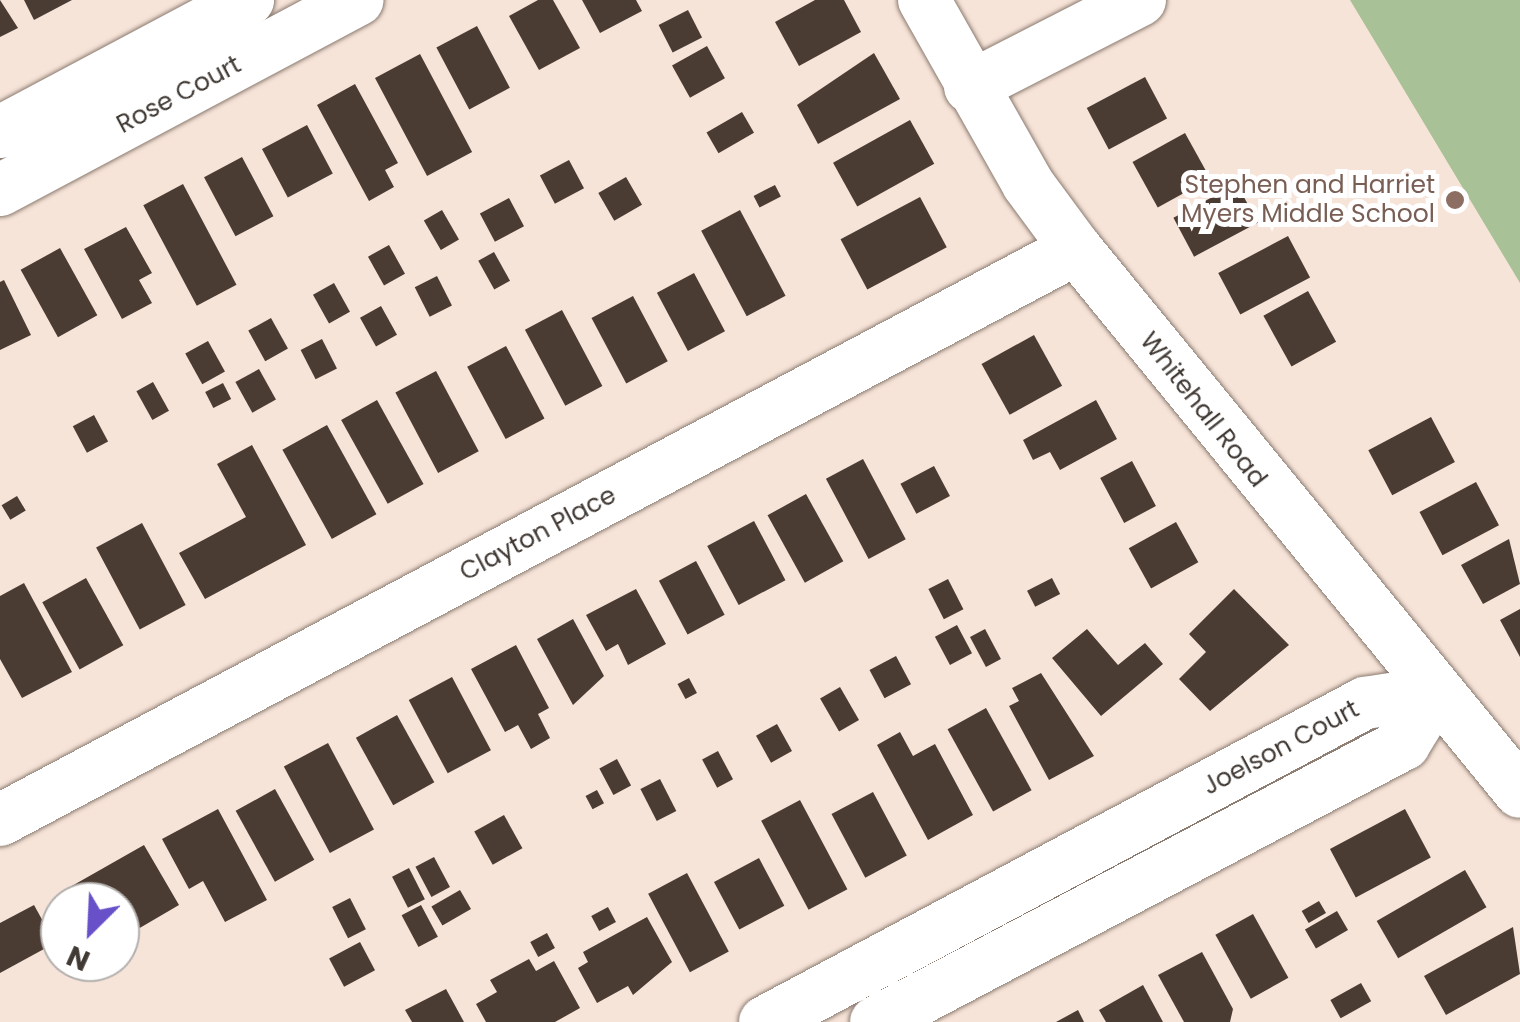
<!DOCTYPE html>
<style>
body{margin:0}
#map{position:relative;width:1520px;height:1022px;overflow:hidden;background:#f7e4d9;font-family:Poppins,sans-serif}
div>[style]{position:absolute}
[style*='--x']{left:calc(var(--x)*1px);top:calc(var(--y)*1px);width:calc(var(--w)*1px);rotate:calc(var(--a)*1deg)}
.green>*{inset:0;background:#a9c196}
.building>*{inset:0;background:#4b3c33;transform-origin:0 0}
.roads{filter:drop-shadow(0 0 2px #8a7a6f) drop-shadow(0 0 2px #8a7a6f)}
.minor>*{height:52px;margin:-26px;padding:0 26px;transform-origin:26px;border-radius:26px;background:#fff}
.dots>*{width:28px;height:28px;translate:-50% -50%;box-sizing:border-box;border:5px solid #fff;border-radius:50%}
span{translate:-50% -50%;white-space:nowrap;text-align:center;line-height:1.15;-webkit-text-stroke:10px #fff;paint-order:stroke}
.street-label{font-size:25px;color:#403934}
.education-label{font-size:25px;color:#785e54}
.right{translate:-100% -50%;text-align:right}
.north{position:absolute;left:40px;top:882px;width:100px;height:100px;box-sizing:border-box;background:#fff;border:2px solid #b3b0ae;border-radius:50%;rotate:204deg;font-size:28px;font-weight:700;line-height:40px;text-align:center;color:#403934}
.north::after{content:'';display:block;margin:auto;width:35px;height:45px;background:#6850c9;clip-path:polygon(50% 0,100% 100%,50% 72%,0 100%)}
</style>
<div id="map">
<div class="green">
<div style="clip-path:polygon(1350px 0,1520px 0,1520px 283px)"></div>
</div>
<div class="building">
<div style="clip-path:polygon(0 0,18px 28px,0 37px)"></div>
<div style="clip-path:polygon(24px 0,72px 0,34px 20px)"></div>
<div style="clip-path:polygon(538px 0,553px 0,580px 48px,539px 70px,509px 16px)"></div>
<div style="clip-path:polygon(582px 0,636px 0,642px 11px,600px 33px)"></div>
<div style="clip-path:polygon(815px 0,844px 0,861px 32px,799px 66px,775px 22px)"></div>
<div style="left:688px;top:10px;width:31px;height:33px;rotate:63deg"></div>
<div style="left:477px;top:26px;width:70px;height:46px;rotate:62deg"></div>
<div style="left:707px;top:46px;width:37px;height:40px;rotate:61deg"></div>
<div style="clip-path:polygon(874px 53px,900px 99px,818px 144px,797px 105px)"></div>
<div style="left:420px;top:54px;width:111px;height:51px;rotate:62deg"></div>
<div style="left:1145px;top:77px;width:47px;height:66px;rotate:62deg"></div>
<div style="clip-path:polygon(355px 84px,398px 163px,385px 170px,394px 187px,369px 201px,317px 105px)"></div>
<div style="left:742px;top:112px;width:24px;height:41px;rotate:60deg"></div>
<div style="left:910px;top:120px;width:50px;height:88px;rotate:61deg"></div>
<div style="left:307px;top:125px;width:55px;height:51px;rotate:62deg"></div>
<div style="left:1185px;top:133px;width:52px;height:60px;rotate:61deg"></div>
<div style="left:242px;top:157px;width:67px;height:43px;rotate:62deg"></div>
<div style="left:569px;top:160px;width:32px;height:33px;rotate:62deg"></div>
<div style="left:626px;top:177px;width:32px;height:32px;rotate:60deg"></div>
<div style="left:183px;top:184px;width:114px;height:45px;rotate:62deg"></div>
<div style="left:1237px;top:184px;width:44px;height:72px;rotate:62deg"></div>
<div style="left:775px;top:185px;width:13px;height:24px;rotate:63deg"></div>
<div style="left:920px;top:197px;width:57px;height:90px;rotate:62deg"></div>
<div style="left:509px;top:198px;width:32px;height:33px;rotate:62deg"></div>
<div style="left:442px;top:210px;width:34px;height:21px;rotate:60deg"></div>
<div style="left:740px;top:210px;width:97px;height:44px;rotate:62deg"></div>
<div style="clip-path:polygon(126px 227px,152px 273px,139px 280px,152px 303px,122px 319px,84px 249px)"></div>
<div style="left:1288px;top:236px;width:47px;height:79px;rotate:62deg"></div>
<div style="left:389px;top:245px;width:33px;height:24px;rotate:61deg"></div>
<div style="left:60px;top:248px;width:77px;height:45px;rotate:61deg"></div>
<div style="left:494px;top:252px;width:33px;height:18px;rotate:61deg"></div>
<div style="left:694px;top:273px;width:66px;height:42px;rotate:62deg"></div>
<div style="left:437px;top:276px;width:33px;height:25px;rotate:63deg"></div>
<div style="clip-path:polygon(4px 280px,31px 335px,0 350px,0 282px)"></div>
<div style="left:334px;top:283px;width:33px;height:24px;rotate:61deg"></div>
<div style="left:1308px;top:291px;width:58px;height:51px;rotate:61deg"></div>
<div style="left:633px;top:296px;width:74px;height:47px;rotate:62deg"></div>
<div style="left:381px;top:306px;width:33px;height:24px;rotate:61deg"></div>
<div style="left:562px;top:310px;width:86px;height:42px;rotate:62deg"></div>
<div style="left:271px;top:318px;width:35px;height:26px;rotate:61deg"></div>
<div style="left:1034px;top:335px;width:58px;height:60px;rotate:61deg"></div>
<div style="left:322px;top:339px;width:33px;height:24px;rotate:63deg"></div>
<div style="left:208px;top:341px;width:35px;height:26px;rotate:61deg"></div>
<div style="left:506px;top:346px;width:82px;height:44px;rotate:62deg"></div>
<div style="left:259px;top:369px;width:35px;height:27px;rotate:61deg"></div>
<div style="left:436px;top:371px;width:91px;height:46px;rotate:62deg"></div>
<div style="left:153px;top:382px;width:33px;height:19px;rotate:61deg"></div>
<div style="left:223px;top:383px;width:18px;height:20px;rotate:63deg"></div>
<div style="left:377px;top:400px;width:96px;height:41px;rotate:61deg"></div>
<div style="clip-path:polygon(1096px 400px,1117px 439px,1060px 470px,1050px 452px,1033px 460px,1023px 440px)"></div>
<div style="left:94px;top:415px;width:30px;height:24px;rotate:62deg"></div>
<div style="left:1431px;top:417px;width:51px;height:71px;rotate:62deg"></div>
<div style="left:327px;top:425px;width:102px;height:51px;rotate:61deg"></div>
<div style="clip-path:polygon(252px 445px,306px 545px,205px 599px,179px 553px,246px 517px,217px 464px)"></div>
<div style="left:863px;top:459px;width:91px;height:42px;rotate:62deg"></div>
<div style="left:1132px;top:461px;width:51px;height:36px;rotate:62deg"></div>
<div style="left:934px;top:466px;width:34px;height:38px;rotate:62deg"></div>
<div style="left:1476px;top:482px;width:49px;height:64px;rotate:62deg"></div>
<div style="left:806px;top:494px;width:77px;height:44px;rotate:61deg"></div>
<div style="left:17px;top:496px;width:17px;height:18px;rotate:59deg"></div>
<div style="left:754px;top:521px;width:67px;height:53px;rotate:62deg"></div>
<div style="left:1176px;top:522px;width:46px;height:54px;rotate:61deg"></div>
<div style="left:142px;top:523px;width:93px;height:52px;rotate:62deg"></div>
<div style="clip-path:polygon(1509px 539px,1520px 584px,1483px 604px,1461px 565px)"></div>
<div style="left:696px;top:561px;width:61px;height:42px;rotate:62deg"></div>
<div style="left:86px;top:578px;width:77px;height:50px;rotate:61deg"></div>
<div style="left:1052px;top:578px;width:18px;height:28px;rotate:63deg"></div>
<div style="left:948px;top:579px;width:34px;height:22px;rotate:63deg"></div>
<div style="clip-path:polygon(24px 583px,72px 672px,22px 698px,0 659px,0 596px)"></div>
<div style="clip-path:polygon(636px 589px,666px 644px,628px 665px,618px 644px,606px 651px,586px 615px)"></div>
<div style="clip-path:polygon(1234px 589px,1289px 645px,1210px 711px,1179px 679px,1206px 652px,1189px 634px)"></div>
<div style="clip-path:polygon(1520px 609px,1520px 657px,1500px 620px)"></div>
<div style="clip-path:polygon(573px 619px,604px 676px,573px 705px,537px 639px)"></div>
<div style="left:957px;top:625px;width:32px;height:25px;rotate:62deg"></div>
<div style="left:985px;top:629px;width:34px;height:17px;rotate:62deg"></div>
<div style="clip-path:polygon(1087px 629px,1118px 665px,1145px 643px,1163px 664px,1101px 716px,1052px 658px)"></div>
<div style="clip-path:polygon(516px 645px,549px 708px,538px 714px,550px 738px,531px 749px,518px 725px,505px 732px,471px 669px)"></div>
<div style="left:896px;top:656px;width:32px;height:30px;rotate:62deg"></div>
<div style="clip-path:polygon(1041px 673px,1094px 756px,1049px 780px,1009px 706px,1019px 701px,1012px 688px)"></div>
<div style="left:452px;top:677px;width:83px;height:49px;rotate:62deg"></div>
<div style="left:689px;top:678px;width:17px;height:13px;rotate:62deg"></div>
<div style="left:840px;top:687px;width:38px;height:23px;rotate:60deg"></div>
<div style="left:986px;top:708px;width:94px;height:44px;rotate:61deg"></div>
<div style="left:397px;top:715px;width:77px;height:47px;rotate:61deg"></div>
<div style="left:777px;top:724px;width:31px;height:24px;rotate:61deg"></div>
<div style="clip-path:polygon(900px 732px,913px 756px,935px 744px,973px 815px,928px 840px,877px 745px)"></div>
<div style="left:328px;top:743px;width:98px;height:50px;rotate:62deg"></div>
<div style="left:718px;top:751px;width:32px;height:18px;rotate:62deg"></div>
<div style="left:617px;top:759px;width:30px;height:20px;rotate:62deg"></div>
<div style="left:660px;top:779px;width:36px;height:22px;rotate:63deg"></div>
<div style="left:275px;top:789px;width:81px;height:45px;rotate:61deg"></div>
<div style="left:597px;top:790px;width:15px;height:13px;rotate:62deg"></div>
<div style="left:873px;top:792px;width:72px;height:47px;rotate:62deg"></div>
<div style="left:800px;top:800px;width:101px;height:44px;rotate:62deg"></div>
<div style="clip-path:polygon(218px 809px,267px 900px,225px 922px,203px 881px,189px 889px,162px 839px)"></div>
<div style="left:1405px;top:809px;width:55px;height:85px;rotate:62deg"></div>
<div style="left:504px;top:815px;width:38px;height:34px;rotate:61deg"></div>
<div style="clip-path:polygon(144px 845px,179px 905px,138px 929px,128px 911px,120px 916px,120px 902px,69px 902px,63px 891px)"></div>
<div style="left:434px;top:857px;width:34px;height:21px;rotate:62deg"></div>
<div style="left:759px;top:858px;width:54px;height:51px;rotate:62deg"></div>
<div style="left:409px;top:868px;width:35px;height:19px;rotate:63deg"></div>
<div style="left:1465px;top:870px;width:43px;height:102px;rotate:60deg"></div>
<div style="left:687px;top:873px;width:89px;height:44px;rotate:62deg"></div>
<div style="left:460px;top:890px;width:22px;height:33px;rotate:60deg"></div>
<div style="left:350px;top:898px;width:35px;height:20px;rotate:63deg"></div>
<div style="left:1319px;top:901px;width:14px;height:20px;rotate:60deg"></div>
<div style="clip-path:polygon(34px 905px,55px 943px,0 973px,0 923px)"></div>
<div style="left:421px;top:905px;width:36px;height:22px;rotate:62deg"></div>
<div style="left:608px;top:907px;width:17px;height:19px;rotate:62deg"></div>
<div style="left:1337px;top:911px;width:22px;height:37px;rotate:60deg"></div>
<div style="left:1253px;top:914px;width:73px;height:43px;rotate:61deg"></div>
<div style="clip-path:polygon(647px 917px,672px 962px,633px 995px,628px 986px,597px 1003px,578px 968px,588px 962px,583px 952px)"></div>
<div style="clip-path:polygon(1513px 927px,1520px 974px,1446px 1015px,1424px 976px)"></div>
<div style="left:547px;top:933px;width:17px;height:19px;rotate:62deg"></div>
<div style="left:360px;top:942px;width:32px;height:35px;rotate:62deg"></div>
<div style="clip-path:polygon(1202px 952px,1233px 1009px,1230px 1022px,1184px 1022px,1158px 975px)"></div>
<div style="clip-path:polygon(529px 959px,536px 971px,554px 961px,580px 1008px,555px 1022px,486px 1022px,476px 1004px,497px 992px,490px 980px)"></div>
<div style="left:1361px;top:983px;width:21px;height:35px;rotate:61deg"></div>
<div style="clip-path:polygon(1143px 985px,1163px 1022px,1106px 1022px,1099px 1010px)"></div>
<div style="clip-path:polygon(446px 989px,464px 1022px,412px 1022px,405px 1010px)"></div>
<div style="clip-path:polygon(1078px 1010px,1084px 1022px,1056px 1022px)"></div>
</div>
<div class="roads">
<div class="minor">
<div style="--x:924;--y:0;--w:211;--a:60.5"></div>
<div style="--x:1028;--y:184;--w:81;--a:53.6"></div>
<div style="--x:1076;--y:249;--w:701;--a:50.73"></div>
<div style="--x:970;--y:87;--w:191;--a:-27.1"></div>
<div style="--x:0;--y:132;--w:281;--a:-28"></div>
<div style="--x:0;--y:190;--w:405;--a:-28"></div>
<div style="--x:0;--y:820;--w:1218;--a:-27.95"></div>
<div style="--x:765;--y:1022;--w:680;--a:-28"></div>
<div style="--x:1365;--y:703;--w:72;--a:-8.8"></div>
<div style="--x:876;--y:1022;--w:597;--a:-27.77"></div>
<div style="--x:1404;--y:744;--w:61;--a:-58.4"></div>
</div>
</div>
<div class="dots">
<div style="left:1455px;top:200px;background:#8d6e63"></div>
</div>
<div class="street-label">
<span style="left:179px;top:95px;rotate:-28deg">Rose Court</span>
<span style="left:1203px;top:410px;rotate:52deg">Whitehall Road</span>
<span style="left:538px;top:534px;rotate:-28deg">Clayton Place</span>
<span style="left:1281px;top:748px;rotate:-28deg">Joelson Court</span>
</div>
<div class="education-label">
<span class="right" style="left:1435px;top:200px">Stephen and Harriet<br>Myers Middle School</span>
</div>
<div class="north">N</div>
</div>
